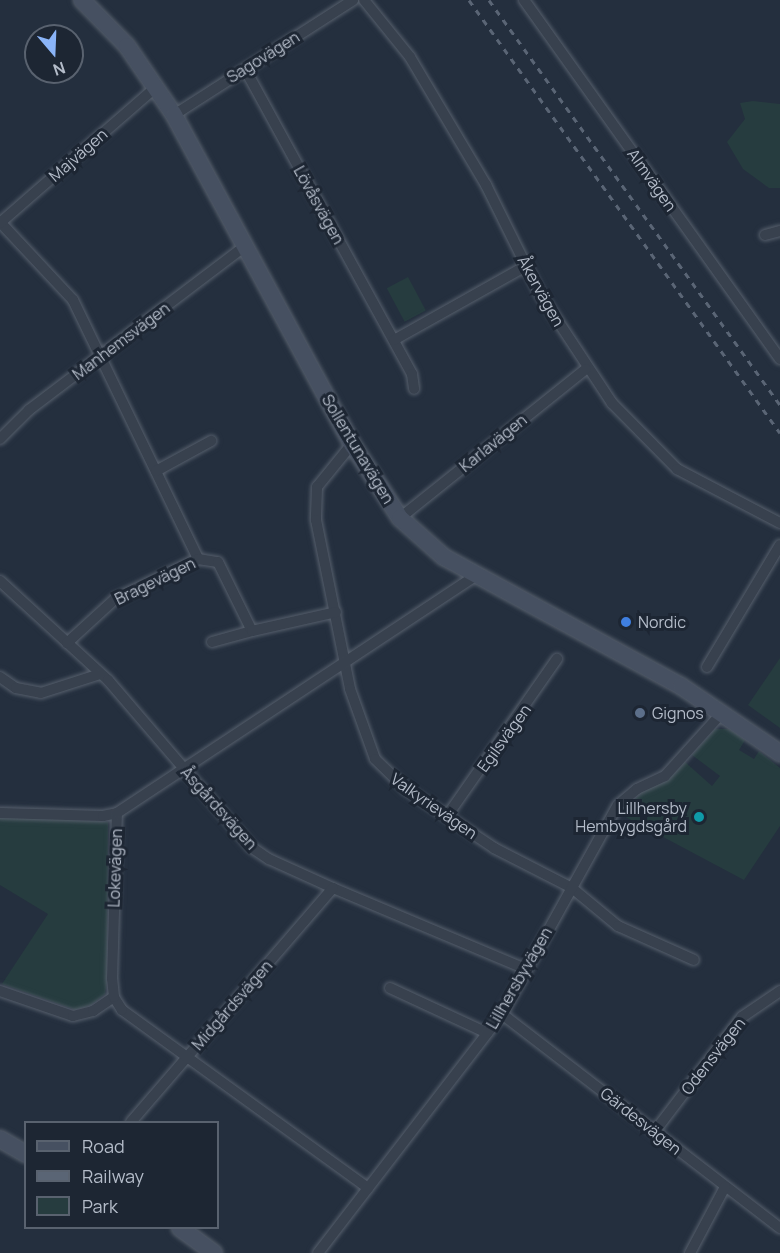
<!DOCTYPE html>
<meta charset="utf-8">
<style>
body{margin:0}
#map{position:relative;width:780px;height:1253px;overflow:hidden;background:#242f3e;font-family:Manrope,sans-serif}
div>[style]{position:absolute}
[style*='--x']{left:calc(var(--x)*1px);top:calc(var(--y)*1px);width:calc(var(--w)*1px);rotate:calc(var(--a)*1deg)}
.green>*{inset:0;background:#263c3f;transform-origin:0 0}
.roads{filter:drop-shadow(0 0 2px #565f6c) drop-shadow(0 0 2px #565f6c)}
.street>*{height:10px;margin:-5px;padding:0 5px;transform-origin:5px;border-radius:5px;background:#38414e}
.secondary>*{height:16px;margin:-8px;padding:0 8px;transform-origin:8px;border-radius:8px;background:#465061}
.rail>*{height:3px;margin-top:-1.5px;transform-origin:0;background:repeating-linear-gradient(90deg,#5a6575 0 6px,transparent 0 12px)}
.dots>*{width:16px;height:16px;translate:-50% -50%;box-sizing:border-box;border:3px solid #1d2633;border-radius:50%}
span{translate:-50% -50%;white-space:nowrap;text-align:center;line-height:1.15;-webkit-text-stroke:6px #1d2633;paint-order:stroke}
.street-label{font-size:16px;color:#b4bcc9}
.poi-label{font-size:16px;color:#b4bcc9}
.left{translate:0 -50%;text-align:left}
.right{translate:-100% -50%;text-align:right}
.legend{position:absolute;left:24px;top:1121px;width:195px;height:108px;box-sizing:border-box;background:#1d2633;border:2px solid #59626f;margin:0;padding:8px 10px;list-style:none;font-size:18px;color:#b4bcc9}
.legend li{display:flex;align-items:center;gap:12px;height:30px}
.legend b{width:30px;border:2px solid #59626f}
.north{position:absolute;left:24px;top:24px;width:60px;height:60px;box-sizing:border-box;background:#1d2633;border:2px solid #59626f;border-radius:50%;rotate:161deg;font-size:16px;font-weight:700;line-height:24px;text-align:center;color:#b4bcc9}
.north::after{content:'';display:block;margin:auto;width:21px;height:27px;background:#8ab4f8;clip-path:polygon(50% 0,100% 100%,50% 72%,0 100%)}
</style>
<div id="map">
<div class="green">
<div style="clip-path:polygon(753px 101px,780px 104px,780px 188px,769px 188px,743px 169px,727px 142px,745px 119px,740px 103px)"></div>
<div style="left:408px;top:277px;width:38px;height:24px;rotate:62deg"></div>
<div style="clip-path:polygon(780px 658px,780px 728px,748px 705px)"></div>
<div style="clip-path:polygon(715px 729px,729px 729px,745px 740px,739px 750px,754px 759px,759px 751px,780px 768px,780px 826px,744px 880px,620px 814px,644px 790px,669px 779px,685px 762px,712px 786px,720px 776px,692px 755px)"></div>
<div style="clip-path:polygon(8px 816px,108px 822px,107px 982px,105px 994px,91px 1005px,76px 1010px,2px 984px,48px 914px,0 885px,0 818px)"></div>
</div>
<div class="roads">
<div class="street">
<div style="--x:364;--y:0;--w:73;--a:51.1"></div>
<div style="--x:410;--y:57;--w:149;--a:59.3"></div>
<div style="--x:486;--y:185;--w:122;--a:63.6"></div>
<div style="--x:540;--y:294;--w:131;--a:56.6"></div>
<div style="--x:612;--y:403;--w:93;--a:45.4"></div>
<div style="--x:677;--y:469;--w:116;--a:27.7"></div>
<div style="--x:524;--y:0;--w:441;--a:54.5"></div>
<div style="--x:245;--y:69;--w:348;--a:61.3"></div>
<div style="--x:412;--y:374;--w:15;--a:82"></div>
<div style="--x:174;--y:115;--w:213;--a:-32.7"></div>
<div style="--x:0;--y:222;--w:107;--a:46.9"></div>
<div style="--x:73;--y:300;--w:288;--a:64.2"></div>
<div style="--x:0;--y:223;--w:207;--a:-41.1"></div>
<div style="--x:765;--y:235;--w:16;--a:-15"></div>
<div style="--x:394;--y:340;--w:151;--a:-29.3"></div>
<div style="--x:0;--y:439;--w:41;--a:-45"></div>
<div style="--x:29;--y:410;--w:270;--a:-37.2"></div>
<div style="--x:352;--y:444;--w:55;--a:129.1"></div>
<div style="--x:317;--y:487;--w:33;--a:92"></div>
<div style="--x:316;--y:520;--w:172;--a:78.6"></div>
<div style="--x:350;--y:689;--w:74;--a:70.3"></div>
<div style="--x:375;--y:759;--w:43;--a:44.1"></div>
<div style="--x:406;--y:789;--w:106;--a:33.8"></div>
<div style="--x:494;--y:848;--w:88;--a:27.1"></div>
<div style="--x:572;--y:888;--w:60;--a:39.6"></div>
<div style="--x:618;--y:926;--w:83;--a:24.1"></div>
<div style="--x:156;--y:471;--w:63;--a:-28.6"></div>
<div style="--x:400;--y:518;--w:238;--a:-38.7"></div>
<div style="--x:0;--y:581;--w:147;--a:42.5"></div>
<div style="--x:108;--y:680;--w:220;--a:49.4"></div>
<div style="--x:251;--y:847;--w:22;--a:34"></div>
<div style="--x:269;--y:859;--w:70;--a:24.4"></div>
<div style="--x:333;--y:888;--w:209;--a:22.8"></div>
<div style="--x:212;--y:642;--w:41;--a:-15.4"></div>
<div style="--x:67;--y:643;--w:65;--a:-42.5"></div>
<div style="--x:115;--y:599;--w:92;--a:-25.7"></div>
<div style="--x:198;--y:559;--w:20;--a:9"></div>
<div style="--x:218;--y:562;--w:77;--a:63.8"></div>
<div style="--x:252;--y:631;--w:86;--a:-12.7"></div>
<div style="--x:707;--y:667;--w:142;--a:-59.1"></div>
<div style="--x:0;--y:677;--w:19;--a:35"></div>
<div style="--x:16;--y:688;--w:25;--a:11"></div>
<div style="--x:41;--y:693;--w:62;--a:-17.9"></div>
<div style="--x:0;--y:813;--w:103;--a:1.7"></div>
<div style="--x:103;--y:816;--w:14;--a:-12"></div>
<div style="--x:447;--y:816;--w:192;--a:-55"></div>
<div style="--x:390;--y:988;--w:107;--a:24.9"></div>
<div style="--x:0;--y:991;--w:77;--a:18.9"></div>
<div style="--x:73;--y:1016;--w:21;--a:-14"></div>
<div style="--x:93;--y:1011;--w:25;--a:-34"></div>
<div style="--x:502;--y:1014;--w:351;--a:37.6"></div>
<div style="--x:131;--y:1122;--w:309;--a:-49.2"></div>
<div style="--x:655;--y:1131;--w:143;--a:-52.7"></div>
<div style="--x:742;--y:1017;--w:46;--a:-34.4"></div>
<div style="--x:368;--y:1188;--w:304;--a:-144.1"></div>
<div style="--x:122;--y:1010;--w:15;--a:-122"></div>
<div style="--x:114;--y:997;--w:18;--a:-96"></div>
<div style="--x:112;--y:979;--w:166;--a:-88.3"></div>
<div style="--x:117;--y:813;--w:429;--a:-33.5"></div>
<div style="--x:318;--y:1253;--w:302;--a:-52.4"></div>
<div style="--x:502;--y:1014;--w:239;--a:-61"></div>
<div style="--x:618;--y:805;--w:25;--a:-40"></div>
<div style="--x:637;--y:789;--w:31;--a:-25"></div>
<div style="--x:665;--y:776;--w:85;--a:-47.9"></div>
<div style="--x:690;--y:1253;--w:75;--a:-62.1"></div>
</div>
<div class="secondary">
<div style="--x:82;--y:0;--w:64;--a:45.6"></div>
<div style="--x:127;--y:46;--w:83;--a:55.7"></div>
<div style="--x:174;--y:115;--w:374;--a:61.6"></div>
<div style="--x:352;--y:444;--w:88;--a:57"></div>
<div style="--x:400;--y:518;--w:59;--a:41.6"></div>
<div style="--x:444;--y:557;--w:270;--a:28.6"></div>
<div style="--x:681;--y:686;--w:120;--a:34.1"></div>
<div style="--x:0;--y:1139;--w:30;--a:30"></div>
<div style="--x:180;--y:1228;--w:42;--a:36.3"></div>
</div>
</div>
<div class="rail">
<div style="--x:469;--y:0;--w:533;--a:54.31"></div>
<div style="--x:489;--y:0;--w:499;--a:54.3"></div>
</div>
<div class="dots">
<div style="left:626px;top:622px;background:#3f7fe0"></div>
<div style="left:640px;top:713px;background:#5c6f8a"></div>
<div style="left:699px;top:817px;background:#0f9aa8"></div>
</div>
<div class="street-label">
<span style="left:263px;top:57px;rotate:-32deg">Sagovägen</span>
<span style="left:78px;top:155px;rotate:-41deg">Majvägen</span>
<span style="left:652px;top:180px;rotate:55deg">Almvägen</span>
<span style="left:319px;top:205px;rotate:61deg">Lövåsvägen</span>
<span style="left:541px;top:291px;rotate:61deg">Åkervägen</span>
<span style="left:121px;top:341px;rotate:-37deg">Manhemsvägen</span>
<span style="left:493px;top:443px;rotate:-39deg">Karlavägen</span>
<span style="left:358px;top:449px;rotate:59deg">Sollentunavägen</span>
<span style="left:155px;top:581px;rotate:-26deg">Bragevägen</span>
<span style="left:504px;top:738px;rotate:-54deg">Egilsvägen</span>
<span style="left:434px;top:806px;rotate:35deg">Valkyrievägen</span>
<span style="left:219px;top:808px;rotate:48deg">Åsgårdsvägen</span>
<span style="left:115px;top:868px;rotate:-88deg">Lokevägen</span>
<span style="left:519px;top:978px;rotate:-60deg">Lillhersbyvägen</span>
<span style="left:232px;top:1005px;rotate:-49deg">Midgårdsvägen</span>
<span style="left:713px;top:1056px;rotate:-52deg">Odensvägen</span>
<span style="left:641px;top:1121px;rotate:38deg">Gärdesvägen</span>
</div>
<div class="poi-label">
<span class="left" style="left:638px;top:622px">Nordic</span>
<span class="left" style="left:652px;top:713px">Gignos</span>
<span class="right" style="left:687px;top:817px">Lillhersby<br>Hembygdsgård</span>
</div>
<ul class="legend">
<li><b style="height:8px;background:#465061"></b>Road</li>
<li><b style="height:8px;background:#5a6575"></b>Railway</li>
<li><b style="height:16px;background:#263c3f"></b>Park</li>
</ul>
<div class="north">N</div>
</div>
